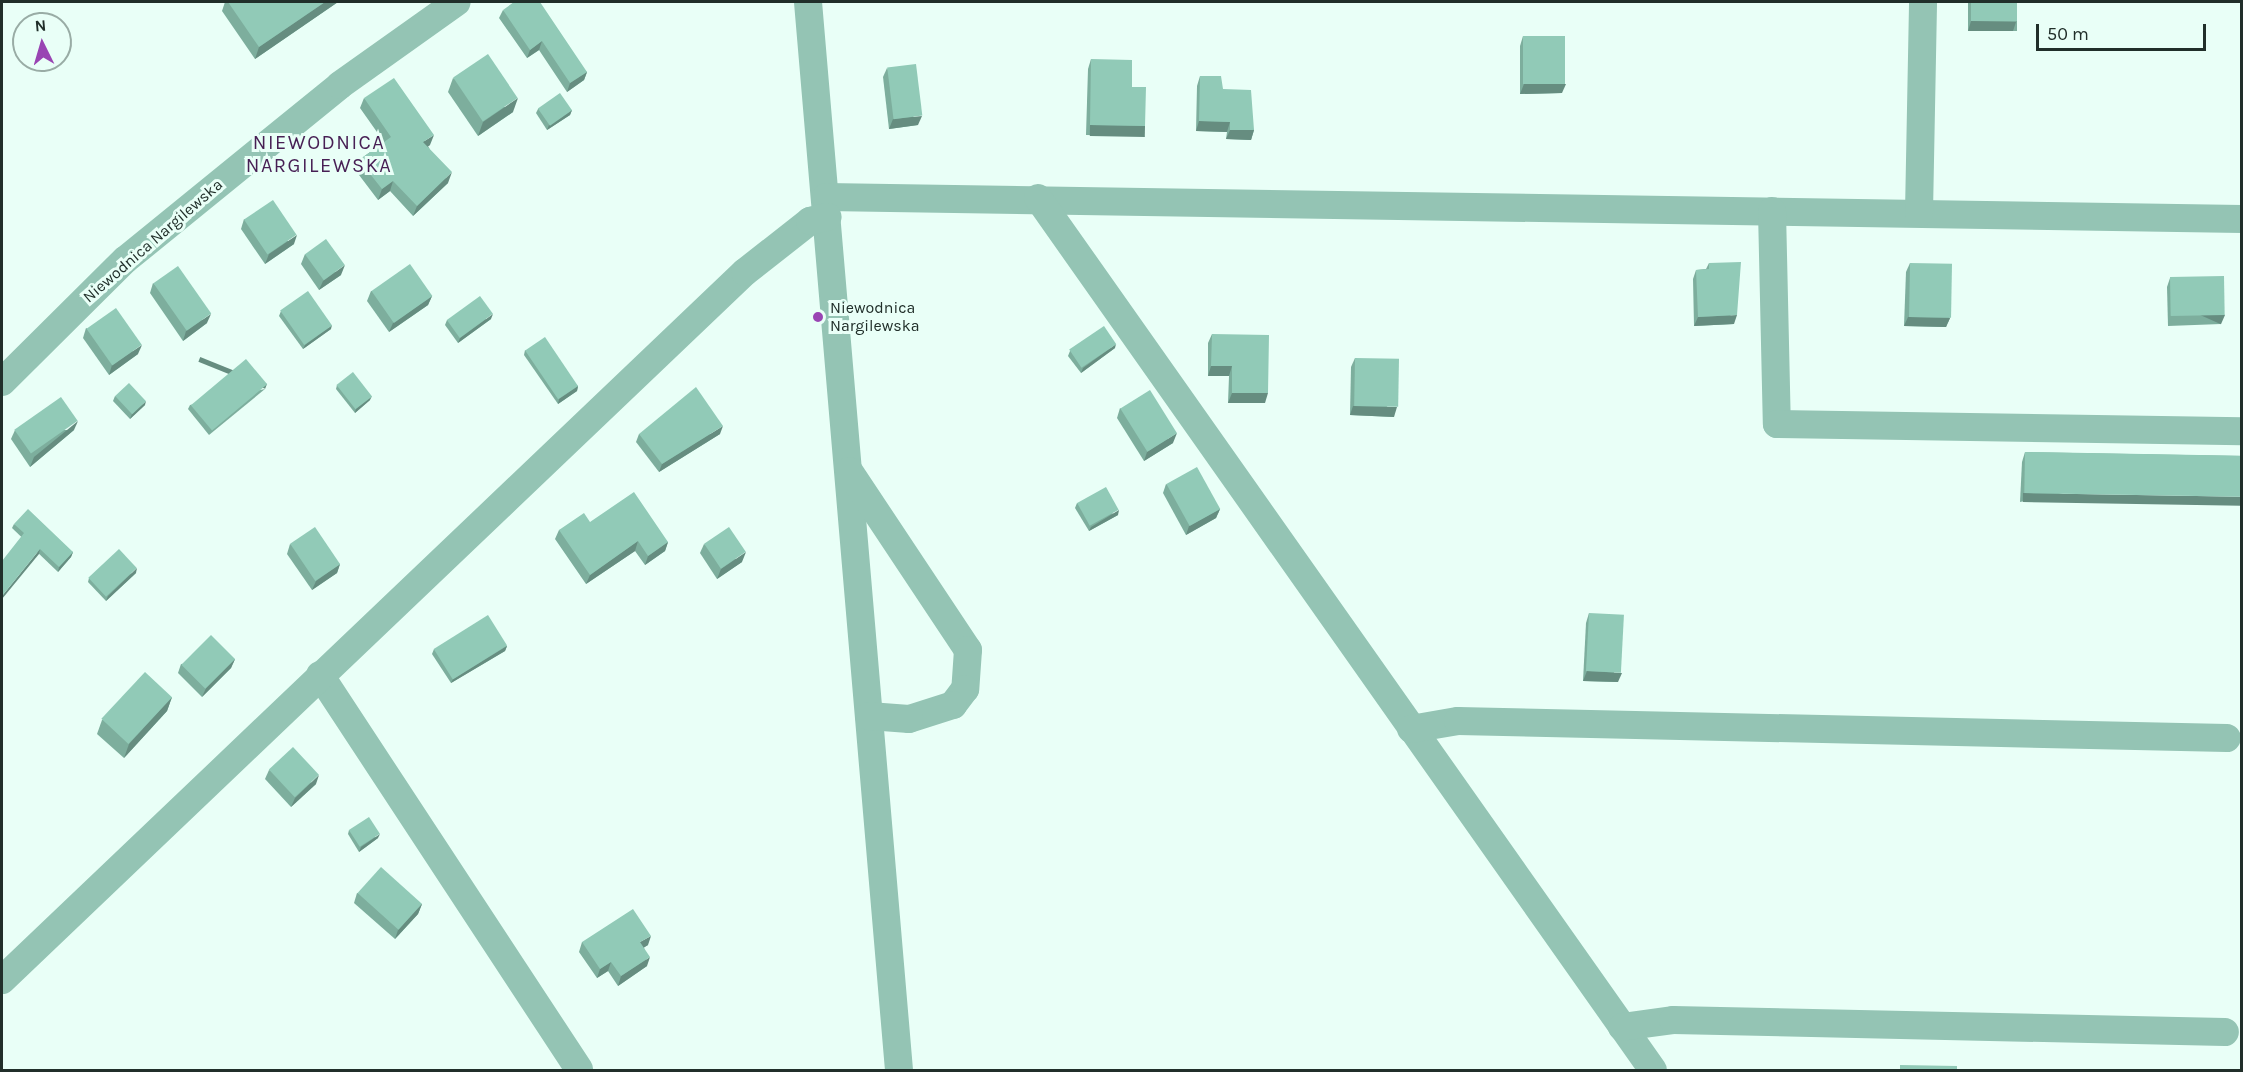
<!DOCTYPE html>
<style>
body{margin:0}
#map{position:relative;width:2243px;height:1072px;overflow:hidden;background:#e9fff7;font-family:Karla,sans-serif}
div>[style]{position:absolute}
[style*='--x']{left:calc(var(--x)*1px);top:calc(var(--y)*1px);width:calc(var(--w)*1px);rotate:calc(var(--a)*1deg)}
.minor>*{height:28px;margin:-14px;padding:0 14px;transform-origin:14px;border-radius:14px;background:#94c4b4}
.wall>*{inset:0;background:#7dae9d;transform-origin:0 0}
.shaded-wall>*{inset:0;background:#668d80;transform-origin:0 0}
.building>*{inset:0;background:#91cab7;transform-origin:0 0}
.dots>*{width:16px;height:16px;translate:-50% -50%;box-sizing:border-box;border:3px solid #e9fff7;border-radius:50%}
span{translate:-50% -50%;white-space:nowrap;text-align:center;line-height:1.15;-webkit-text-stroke:6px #e9fff7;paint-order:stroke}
.street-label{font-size:16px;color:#212f2a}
.poi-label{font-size:16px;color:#212f2a}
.left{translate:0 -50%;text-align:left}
.quarter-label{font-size:20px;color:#471f54;letter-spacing:1.5px}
.frame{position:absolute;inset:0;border:3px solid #212f2a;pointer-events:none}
.north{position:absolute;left:12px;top:12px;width:60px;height:60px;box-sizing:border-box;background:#e9fff7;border:2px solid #99aca5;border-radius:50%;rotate:355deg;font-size:16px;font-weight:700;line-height:24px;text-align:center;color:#212f2a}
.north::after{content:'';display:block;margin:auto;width:21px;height:27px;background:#9945b3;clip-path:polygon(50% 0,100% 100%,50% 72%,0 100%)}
.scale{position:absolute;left:2036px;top:24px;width:170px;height:27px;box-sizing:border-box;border:3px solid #212f2a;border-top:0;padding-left:8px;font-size:18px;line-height:21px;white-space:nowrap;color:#212f2a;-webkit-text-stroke:4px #e9fff7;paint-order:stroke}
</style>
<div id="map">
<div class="minor">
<div style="--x:808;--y:2;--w:1072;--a:85.13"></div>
<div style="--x:826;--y:197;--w:1416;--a:0.89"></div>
<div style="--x:1038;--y:198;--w:1067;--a:54.81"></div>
<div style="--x:1772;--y:211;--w:213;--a:88.7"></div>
<div style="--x:1777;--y:424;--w:465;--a:0.9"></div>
<div style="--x:1919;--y:213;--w:211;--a:-88.9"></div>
<div style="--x:2;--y:382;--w:173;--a:-44.8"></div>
<div style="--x:125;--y:260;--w:277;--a:-39.1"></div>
<div style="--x:340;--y:85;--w:143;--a:-35.4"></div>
<div style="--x:849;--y:471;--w:215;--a:56.4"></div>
<div style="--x:968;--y:650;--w:39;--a:94"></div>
<div style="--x:965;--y:689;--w:20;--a:127"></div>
<div style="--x:953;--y:705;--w:46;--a:162.3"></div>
<div style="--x:909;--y:719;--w:40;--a:-175.7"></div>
<div style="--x:320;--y:675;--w:472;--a:56.7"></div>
<div style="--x:1411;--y:729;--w:48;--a:-9.7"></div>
<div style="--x:1458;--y:721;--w:769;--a:1.27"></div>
<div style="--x:2;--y:980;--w:1026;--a:-43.62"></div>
<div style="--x:745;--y:272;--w:83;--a:-38.1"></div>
<div style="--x:810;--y:221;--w:18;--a:-13"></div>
<div style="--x:1622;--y:1027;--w:51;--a:-7.8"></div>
<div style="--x:1673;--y:1020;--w:552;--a:1.25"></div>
</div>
<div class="wall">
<div style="clip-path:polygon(225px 2px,338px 2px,255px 59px,222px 11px)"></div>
<div style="left:1968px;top:2px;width:49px;height:29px"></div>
<div style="clip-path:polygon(503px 10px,587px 72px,584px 80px,567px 92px,539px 50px,527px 58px,499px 18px)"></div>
<div style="clip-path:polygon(1523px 36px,1562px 93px,1520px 94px,1520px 46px)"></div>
<div style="clip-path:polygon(1091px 59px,1132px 87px,1145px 126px,1142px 136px,1086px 135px,1088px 69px)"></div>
<div style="clip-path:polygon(887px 68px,918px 125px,889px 129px,883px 77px)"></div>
<div style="clip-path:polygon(1200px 76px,1223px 89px,1254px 130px,1251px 140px,1226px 139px,1227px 132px,1196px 131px,1197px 86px)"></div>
<div style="clip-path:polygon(453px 78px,513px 112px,478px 136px,448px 92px)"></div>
<div style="clip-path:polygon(364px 98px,430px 145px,428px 146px,448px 183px,413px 216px,390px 191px,378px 200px,356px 171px,359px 160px,384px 142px,360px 108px)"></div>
<div style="clip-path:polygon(538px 109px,572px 110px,570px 115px,547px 130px,536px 113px)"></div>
<div style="clip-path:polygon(244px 219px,294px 244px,265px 264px,241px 229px)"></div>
<div style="clip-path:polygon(305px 254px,341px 275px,319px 290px,301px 264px)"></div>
<div style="clip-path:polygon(1709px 263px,1734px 324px,1694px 326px,1693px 279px,1696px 270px,1706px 269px)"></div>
<div style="clip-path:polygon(1910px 263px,1950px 318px,1946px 327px,1904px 326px,1906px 272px)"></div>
<div style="clip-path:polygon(2170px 278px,2221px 324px,2168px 326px,2167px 287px)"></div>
<div style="clip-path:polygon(153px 283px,207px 323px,183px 341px,150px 293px)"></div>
<div style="clip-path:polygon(371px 291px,432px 296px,428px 305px,389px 332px,367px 301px)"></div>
<div style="clip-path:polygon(281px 311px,331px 329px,303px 349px,279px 316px)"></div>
<div style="clip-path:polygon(491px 319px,458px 343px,445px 325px,447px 320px)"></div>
<div style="clip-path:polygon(86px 328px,138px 354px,109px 375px,83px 338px)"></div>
<div style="clip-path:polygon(1212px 334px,1265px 403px,1228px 403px,1229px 376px,1208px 376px,1208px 343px)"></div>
<div style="clip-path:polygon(1115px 348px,1081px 373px,1068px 356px,1070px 351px)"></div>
<div style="clip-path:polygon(525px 350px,578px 386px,577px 391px,558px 404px,524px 355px)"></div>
<div style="clip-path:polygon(1355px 358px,1394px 417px,1350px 415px,1351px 367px)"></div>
<div style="clip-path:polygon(337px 385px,370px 400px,355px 413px,336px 389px)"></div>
<div style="clip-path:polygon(265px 389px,209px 435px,188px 409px,190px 405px)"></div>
<div style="clip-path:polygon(115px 396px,145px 405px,130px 419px,113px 401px)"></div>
<div style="clip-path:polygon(1120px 408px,1173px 443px,1144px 461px,1117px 418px)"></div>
<div style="clip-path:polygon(15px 430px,74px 430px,30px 467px,11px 439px)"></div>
<div style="clip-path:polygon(639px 434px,720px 434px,659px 472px,636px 442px)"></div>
<div style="clip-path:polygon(2025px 452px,2241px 456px,2020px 502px,2022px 462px)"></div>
<div style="clip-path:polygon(1166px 484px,1220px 509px,1216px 518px,1186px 535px,1163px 493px)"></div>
<div style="clip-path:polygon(1077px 503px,1118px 515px,1089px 531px,1075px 508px)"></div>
<div style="clip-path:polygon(590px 522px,668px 542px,665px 551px,645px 565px,635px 551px,586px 584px,555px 539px,559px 530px)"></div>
<div style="clip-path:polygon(14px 524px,73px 552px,71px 557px,58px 572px,12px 528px)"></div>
<div style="clip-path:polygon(290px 544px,340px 564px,337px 573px,312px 590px,287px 554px)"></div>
<div style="clip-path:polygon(704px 544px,742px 562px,717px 579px,700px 553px)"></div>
<div style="clip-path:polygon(136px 573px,106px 601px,88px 582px,89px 578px)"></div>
<div style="clip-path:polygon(1589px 613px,1618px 682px,1583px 681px,1586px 623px)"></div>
<div style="clip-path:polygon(507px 646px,505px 651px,451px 683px,432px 654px,434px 649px)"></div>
<div style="clip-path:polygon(235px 659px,231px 668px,202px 697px,178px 673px,181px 664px)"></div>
<div style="clip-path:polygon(172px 697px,167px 711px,124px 758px,97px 734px,102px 720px)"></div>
<div style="clip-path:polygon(269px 770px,316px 784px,291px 807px,265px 779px)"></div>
<div style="clip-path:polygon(349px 830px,378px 838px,359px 852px,348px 834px)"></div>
<div style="clip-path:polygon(357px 893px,422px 904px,418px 914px,395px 939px,354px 903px)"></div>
<div style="clip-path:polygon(582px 942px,648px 945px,644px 947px,647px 966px,618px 986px,608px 971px,597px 978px,579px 952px)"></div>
</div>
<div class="shaded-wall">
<div style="clip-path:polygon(325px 2px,338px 2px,255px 59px,259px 47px)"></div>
<div style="clip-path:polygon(1971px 21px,2016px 22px,2013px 31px,1968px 31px)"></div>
<div style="clip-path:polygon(542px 41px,539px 50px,527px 58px,530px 50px)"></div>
<div style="clip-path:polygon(587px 72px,584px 80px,567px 92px,570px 83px)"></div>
<div style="clip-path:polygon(1524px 84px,1566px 84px,1562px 93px,1520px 94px)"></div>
<div style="clip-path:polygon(518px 98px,513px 112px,478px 136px,483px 122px)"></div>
<div style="clip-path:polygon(572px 110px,570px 115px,547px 130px,549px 125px)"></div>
<div style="clip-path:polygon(922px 116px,918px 125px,889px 129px,893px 119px)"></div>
<div style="clip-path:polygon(1199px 121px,1230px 122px,1227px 132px,1196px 131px)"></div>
<div style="left:1090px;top:125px;width:55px;height:11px;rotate:1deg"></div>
<div style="clip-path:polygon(1230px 130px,1254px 130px,1251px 140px,1226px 139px)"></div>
<div style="clip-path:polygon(434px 135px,430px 145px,420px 152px,423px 142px)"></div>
<div style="clip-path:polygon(452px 172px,448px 183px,413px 216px,417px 206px)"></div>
<div style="clip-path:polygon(393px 181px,390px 191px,378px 200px,382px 189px)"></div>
<div style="clip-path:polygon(297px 235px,294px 244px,265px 264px,269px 254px)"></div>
<div style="clip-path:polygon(345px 265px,341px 275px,319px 290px,323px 281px)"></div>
<div style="clip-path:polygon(432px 296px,428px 305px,389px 332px,393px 323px)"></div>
<div style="clip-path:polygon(211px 314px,207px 323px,183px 341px,186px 331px)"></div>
<div style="clip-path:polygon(493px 314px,491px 319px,458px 343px,460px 338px)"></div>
<div style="clip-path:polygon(1737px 315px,1734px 324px,1694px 326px,1698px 317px)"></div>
<div style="left:2225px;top:315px;width:10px;height:54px;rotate:114deg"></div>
<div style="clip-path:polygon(1908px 317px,1950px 318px,1946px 327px,1904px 326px)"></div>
<div style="clip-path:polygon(332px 325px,331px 329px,303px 349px,305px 345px)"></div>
<div style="clip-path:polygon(1116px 344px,1115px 348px,1081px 373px,1083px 368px)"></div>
<div style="clip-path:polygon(142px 345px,138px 354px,109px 375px,112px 365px)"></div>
<div style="clip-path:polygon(1211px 366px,1232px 366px,1229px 376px,1208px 376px)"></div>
<div style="left:267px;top:384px;width:5px;height:72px;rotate:112deg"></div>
<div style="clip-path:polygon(578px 386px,577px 391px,558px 404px,559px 399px)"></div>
<div style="clip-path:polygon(1232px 393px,1268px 393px,1265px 403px,1228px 403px)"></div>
<div style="clip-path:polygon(372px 396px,370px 400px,355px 413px,356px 408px)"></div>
<div style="clip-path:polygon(146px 401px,145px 405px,130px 419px,132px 414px)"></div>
<div style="clip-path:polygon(1353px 406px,1397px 407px,1394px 417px,1350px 415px)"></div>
<div style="clip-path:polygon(78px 421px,74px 430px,30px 467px,34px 457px)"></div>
<div style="clip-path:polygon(723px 426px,720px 434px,659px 472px,662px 464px)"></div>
<div style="clip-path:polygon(1177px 433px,1173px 443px,1144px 461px,1147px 452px)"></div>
<div style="left:2023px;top:493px;width:218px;height:9px;rotate:1deg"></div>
<div style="clip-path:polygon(1220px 509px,1216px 518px,1186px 535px,1189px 526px)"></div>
<div style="clip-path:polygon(1119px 510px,1118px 515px,1089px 531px,1091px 527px)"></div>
<div style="clip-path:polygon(638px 541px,635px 551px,586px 584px,590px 575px)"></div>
<div style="clip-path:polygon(668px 542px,665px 551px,645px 565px,648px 556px)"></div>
<div style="clip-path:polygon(40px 549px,39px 554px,2px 599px,2px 596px)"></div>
<div style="clip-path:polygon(73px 552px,71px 557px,58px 572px,59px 567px)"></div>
<div style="clip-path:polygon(746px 552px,742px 562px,717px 579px,721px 569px)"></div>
<div style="clip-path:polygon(340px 564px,337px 573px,312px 590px,316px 581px)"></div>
<div style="clip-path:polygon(137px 568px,136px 573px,106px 601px,108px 596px)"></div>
<div style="clip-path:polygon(507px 646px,505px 651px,451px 683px,453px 679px)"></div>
<div style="clip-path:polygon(235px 659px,231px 668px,202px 697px,206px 688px)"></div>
<div style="clip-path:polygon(1587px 671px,1622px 673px,1618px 682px,1583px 681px)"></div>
<div style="clip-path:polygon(172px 697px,167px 711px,124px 758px,129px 744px)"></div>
<div style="clip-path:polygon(319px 775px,316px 784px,291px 807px,295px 798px)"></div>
<div style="clip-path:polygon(380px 834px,378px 838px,359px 852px,361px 847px)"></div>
<div style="clip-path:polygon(422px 904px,418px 914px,395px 939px,398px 930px)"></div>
<div style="clip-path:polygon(651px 936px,648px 945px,637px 952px,640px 942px)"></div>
<div style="clip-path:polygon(650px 957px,647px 966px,618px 986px,621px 976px)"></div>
<div style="clip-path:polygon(611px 962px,608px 971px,597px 978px,600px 969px)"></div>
</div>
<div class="building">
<div style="clip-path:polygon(228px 2px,325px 2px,259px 47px)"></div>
<div style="clip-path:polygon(514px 2px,540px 2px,587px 72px,570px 83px,542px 41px,530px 50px,503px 10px)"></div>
<div style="left:1971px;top:2px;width:46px;height:19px"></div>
<div style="left:1523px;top:36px;width:42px;height:48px"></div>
<div style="left:488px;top:54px;width:53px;height:42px;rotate:56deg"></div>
<div style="clip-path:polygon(1091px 59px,1132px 60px,1132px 87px,1146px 87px,1145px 126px,1090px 125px)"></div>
<div style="left:916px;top:64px;width:52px;height:29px;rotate:83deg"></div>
<div style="clip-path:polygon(1200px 76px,1221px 76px,1223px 89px,1251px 90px,1254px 130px,1230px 130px,1230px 122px,1199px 121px)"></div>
<div style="clip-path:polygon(394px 78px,434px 135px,423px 142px,452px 172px,417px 206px,393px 181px,382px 189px,359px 160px,391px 137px,364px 98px)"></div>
<div style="left:560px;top:93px;width:21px;height:27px;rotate:55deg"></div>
<div style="left:273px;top:200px;width:42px;height:35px;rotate:56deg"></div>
<div style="left:326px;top:239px;width:32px;height:26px;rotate:54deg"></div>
<div style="clip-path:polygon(1741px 262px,1737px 315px,1698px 317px,1696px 270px,1709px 269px,1709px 263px)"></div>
<div style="left:1910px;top:263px;width:42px;height:54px;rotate:1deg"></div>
<div style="left:410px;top:264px;width:39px;height:47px;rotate:55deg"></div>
<div style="left:178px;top:266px;width:58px;height:30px;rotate:55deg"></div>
<div style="left:2224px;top:276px;width:39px;height:54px;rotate:89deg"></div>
<div style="left:308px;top:291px;width:42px;height:34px;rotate:55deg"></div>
<div style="left:480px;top:296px;width:22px;height:41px;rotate:54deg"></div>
<div style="left:116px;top:308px;width:45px;height:36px;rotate:55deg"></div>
<div style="left:1104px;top:326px;width:22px;height:42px;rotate:56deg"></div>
<div style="clip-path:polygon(1212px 334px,1269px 335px,1268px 393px,1232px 393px,1232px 366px,1211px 366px)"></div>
<div style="left:545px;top:337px;width:59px;height:24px;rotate:56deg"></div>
<div style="left:1355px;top:358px;width:44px;height:48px;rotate:1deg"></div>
<div style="left:246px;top:359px;width:33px;height:72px;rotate:50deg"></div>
<div style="left:353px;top:372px;width:31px;height:21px;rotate:52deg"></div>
<div style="left:129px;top:383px;width:25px;height:19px;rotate:47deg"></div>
<div style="clip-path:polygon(696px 387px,723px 426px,662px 464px,639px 434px)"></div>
<div style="left:1150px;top:390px;width:51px;height:35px;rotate:58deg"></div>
<div style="left:61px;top:397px;width:29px;height:57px;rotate:55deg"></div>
<div style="left:2025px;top:452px;width:216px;height:41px;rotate:1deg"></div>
<div style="left:1197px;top:467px;width:48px;height:35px;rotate:61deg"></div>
<div style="left:1106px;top:487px;width:26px;height:33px;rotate:61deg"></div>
<div style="clip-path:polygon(634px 492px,668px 542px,648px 556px,638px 541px,590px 575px,559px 530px,584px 513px,590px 522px)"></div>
<div style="clip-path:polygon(28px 509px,73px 552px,59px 567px,40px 549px,2px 596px,2px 561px,24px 533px,14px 524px)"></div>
<div style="left:315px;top:527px;width:45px;height:30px;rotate:56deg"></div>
<div style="left:729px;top:527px;width:30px;height:30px;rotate:56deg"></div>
<div style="left:119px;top:549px;width:26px;height:42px;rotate:47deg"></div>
<div style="left:1589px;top:613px;width:35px;height:58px;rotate:3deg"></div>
<div style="left:488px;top:615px;width:36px;height:64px;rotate:58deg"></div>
<div style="left:211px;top:635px;width:34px;height:42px;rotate:45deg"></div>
<div style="left:145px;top:672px;width:37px;height:64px;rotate:43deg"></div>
<div style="left:293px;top:747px;width:38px;height:33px;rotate:47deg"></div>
<div style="left:369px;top:817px;width:20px;height:24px;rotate:57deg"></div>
<div style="left:381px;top:867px;width:55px;height:35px;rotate:42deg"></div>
<div style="clip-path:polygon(633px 909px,651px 936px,640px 942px,650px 957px,621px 976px,611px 962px,600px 969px,582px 942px)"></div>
<div style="clip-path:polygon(1900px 1065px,1957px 1066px,1957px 1071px,1900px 1071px)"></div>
</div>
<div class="dots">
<div style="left:818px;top:317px;background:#9945b3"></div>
</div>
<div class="street-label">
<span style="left:153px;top:241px;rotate:-41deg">Niewodnica Nargilewska</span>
</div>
<div class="poi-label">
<span class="left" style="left:830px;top:317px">Niewodnica<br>Nargilewska</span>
</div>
<div class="quarter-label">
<span style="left:319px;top:154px">NIEWODNICA<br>NARGILEWSKA</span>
</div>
<div class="frame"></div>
<div class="north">N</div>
<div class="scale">50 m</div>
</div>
